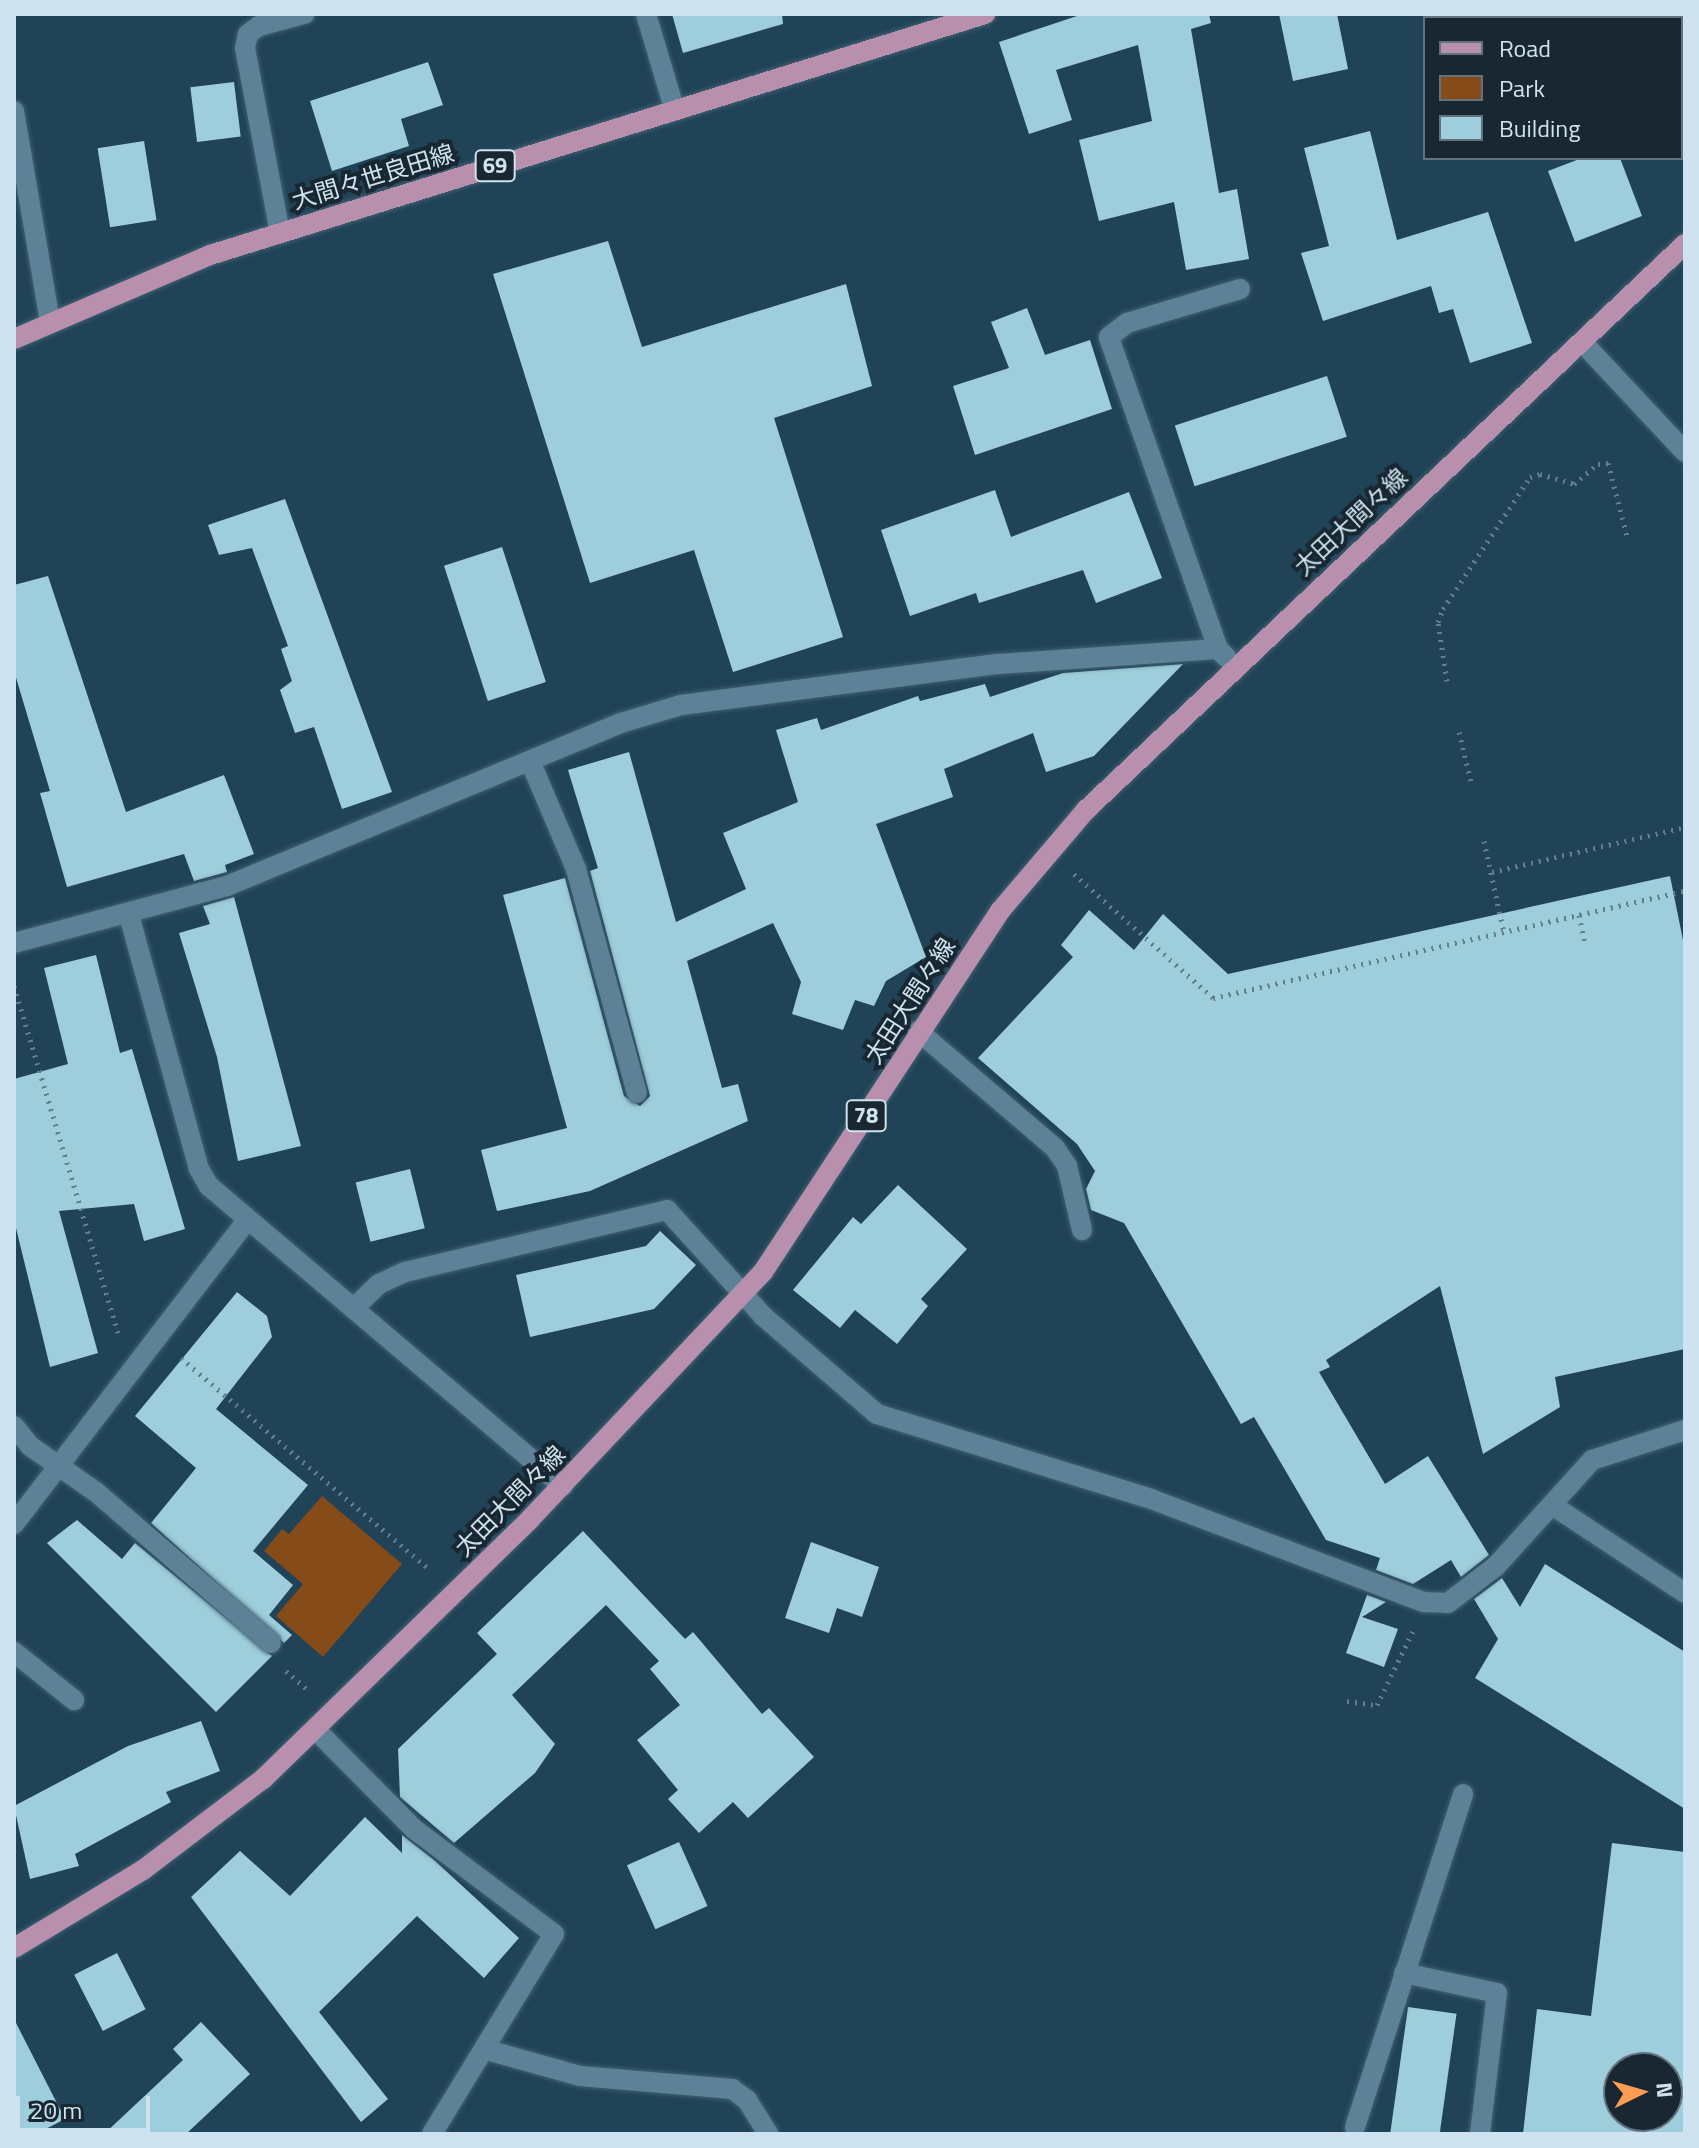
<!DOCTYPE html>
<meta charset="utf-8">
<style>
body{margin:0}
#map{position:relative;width:1699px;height:2148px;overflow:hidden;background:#204357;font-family:"Titillium Web","Noto Sans JP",sans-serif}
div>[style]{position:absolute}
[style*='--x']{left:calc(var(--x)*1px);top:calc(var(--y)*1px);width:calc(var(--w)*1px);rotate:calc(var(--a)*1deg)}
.green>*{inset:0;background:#854b18}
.building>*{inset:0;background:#9ecedb;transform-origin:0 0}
.path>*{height:5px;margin-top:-2.5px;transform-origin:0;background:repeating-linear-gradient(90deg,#627f91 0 2px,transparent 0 8px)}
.roads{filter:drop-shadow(0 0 2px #416072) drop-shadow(0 0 2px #416072)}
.minor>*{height:20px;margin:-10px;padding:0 10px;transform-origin:10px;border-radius:10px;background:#5d8197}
.major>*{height:20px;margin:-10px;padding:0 10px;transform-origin:10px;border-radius:10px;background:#b890ad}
span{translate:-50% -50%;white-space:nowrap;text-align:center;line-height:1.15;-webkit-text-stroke:8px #182731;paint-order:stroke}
.shield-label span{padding:2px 6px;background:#182731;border:2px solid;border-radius:6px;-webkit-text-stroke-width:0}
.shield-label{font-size:22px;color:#cfe2ef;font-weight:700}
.street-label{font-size:24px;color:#cfe2ef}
.frame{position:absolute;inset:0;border:16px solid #cfe2ef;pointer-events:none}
.legend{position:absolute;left:1423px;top:16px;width:260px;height:144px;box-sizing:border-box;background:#182731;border:2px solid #61727d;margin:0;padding:10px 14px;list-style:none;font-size:24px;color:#cfe2ef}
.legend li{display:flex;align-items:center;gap:16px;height:40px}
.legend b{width:40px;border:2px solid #61727d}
.north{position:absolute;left:1603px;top:2052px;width:80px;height:80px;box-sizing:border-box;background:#182731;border:2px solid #61727d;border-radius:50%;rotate:85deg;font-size:22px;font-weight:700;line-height:32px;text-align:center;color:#cfe2ef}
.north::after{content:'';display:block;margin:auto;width:28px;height:36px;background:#fc9d53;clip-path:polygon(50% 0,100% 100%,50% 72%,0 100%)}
.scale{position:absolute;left:16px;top:2096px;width:134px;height:36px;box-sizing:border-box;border:4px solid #cfe2ef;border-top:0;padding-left:10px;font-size:24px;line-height:28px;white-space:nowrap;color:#cfe2ef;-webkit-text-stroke:6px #182731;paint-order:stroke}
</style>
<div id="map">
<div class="green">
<div style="clip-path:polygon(322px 1496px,402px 1564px,323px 1657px,276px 1616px,303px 1584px,264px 1551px,282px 1529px,289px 1534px)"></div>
</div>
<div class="building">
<div style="clip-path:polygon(672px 14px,782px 14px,783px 24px,683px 53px)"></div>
<div style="clip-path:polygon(1083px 14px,1209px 14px,1211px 23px,1191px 29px,1219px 193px,1237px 189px,1249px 259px,1186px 270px,1174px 202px,1099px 221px,1079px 140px,1152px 121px,1138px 45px,1056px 70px,1072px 120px,1029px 134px,999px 42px)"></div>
<div style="clip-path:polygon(1279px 14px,1337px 14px,1348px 69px,1293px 81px)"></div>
<div style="clip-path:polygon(428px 62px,443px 105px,401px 119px,409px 146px,332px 171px,310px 101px)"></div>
<div style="left:234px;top:82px;width:55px;height:44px;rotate:83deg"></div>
<div style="clip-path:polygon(1370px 131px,1397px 240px,1488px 212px,1532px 343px,1470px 363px,1453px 309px,1439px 313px,1431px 286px,1323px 321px,1301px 253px,1329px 246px,1304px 148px)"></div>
<div style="left:144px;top:141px;width:80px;height:47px;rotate:81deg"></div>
<div style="clip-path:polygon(1582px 158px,1620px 158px,1642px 216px,1575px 242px,1548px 171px)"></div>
<div style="clip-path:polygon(608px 241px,642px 347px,846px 284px,872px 386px,774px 418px,843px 637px,733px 672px,694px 550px,590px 583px,493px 274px)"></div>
<div style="clip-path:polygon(1027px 308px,1045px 355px,1090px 340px,1112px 409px,975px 455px,953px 386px,1009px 368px,991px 322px)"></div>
<div style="left:1327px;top:376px;width:64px;height:160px;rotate:72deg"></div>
<div style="clip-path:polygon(995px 490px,1011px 537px,1129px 492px,1162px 578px,1096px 603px,1083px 570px,979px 603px,976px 593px,910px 616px,881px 530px)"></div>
<div style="clip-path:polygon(285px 499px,392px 792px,342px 809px,314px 727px,295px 733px,280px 690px,292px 681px,281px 649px,288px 646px,252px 548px,219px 555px,208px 525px)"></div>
<div style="left:502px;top:547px;width:142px;height:61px;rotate:72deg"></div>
<div style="clip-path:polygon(48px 576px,126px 812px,224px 775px,254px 854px,225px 865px,227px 872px,194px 881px,184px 854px,67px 887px,40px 793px,50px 791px,14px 671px,14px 585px)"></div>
<div style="clip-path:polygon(1183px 664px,1094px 756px,1046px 772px,1033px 733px,944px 769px,953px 797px,876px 824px,926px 957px,886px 981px,874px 1006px,855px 1000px,843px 1030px,792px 1014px,801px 982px,773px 923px,687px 961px,722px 1088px,738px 1084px,748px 1121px,590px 1191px,497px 1211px,481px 1150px,567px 1128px,503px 895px,565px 878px,624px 1096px,640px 1106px,650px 1096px,590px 871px,598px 868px,568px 770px,629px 752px,676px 922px,746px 889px,723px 833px,798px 802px,776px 730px,817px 718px,821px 730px,918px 696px,920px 701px,985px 684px,990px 697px,1063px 673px)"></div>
<div style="clip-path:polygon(1670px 876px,1685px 950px,1685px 1349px,1555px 1377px,1560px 1407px,1483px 1454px,1440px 1286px,1326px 1360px,1330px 1367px,1319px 1372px,1385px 1484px,1428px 1456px,1489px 1555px,1461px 1577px,1451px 1560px,1413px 1584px,1376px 1570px,1380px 1558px,1326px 1540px,1254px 1417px,1241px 1424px,1124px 1223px,1091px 1210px,1086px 1189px,1095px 1171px,1077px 1144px,978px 1058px,1073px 957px,1061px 945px,1089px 910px,1134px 950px,1163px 914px,1228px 974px)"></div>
<div style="clip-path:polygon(234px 897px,301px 1146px,238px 1161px,217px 1057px,179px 933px,210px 924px,203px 906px)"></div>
<div style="clip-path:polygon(96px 955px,120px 1053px,132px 1049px,185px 1229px,144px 1241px,134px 1204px,59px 1211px,98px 1353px,50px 1367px,14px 1220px,14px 1079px,68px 1064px,44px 968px)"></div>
<div style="left:410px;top:1169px;width:61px;height:56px;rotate:76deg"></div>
<div style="clip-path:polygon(898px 1185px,967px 1249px,921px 1299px,928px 1306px,897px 1344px,855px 1310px,840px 1328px,793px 1290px,853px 1217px,861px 1224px)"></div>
<div style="clip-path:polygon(660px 1231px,696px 1265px,654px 1309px,530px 1337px,516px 1275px,646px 1246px)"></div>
<div style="clip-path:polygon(237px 1292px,267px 1316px,272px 1337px,216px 1409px,308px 1485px,253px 1551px,293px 1585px,269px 1615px,292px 1635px,284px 1643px,151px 1523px,196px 1468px,135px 1416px)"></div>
<div style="clip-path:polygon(77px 1520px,122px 1559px,135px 1543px,272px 1656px,216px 1712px,47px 1543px)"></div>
<div style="clip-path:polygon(583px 1531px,685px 1639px,693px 1632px,762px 1714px,769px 1708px,814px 1757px,748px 1818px,733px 1802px,699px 1833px,668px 1799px,678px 1790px,637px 1740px,680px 1705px,650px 1669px,659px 1661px,606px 1605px,512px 1695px,555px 1744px,535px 1773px,454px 1843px,400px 1797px,398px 1749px,497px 1654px,477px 1633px)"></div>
<div style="clip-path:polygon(811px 1542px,879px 1567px,862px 1617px,837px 1608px,829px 1633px,785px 1618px)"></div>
<div style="clip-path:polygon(1545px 1564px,1685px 1652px,1685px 1809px,1475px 1678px,1498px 1639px,1474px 1599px,1502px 1578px,1520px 1607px)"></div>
<div style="clip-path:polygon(1367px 1595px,1386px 1602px,1362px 1617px,1398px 1629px,1384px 1667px,1346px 1653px)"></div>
<div style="clip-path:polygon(201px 1721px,220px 1771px,166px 1792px,171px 1802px,75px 1854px,79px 1866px,30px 1879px,14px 1806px,128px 1746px)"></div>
<div style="clip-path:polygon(365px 1817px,402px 1853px,402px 1835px,434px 1860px,519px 1938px,484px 1978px,417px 1916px,319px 2012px,388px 2099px,361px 2122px,191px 1897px,240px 1851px,290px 1896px)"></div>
<div style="left:679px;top:1842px;width:70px;height:57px;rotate:66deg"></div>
<div style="clip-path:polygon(evenodd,1612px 1843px,1685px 1852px,1685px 2134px,1523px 2134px,1537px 2009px,1591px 2016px,1612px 1843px,1619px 2068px,1667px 2068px,1667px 2116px,1619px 2116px,1619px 2068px)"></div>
<div style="left:117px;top:1953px;width:63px;height:48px;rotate:63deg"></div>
<div style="left:1408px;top:2007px;width:49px;height:128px;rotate:8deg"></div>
<div style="clip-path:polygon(14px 2019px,65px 2119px,36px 2134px,14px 2134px)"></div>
<div style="clip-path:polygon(201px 2022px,250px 2074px,186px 2134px,104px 2134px,183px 2060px,173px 2049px)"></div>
</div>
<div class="path">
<div style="--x:1447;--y:681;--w:60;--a:-98.7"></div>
<div style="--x:1438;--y:622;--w:14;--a:-69"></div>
<div style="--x:1443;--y:609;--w:158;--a:-56.6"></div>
<div style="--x:1530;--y:477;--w:10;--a:-17"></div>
<div style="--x:1540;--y:474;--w:35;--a:16"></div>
<div style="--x:1574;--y:484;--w:31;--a:-40"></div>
<div style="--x:1598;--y:464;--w:10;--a:-6"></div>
<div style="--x:1608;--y:463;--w:75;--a:75.4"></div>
<div style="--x:1459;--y:732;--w:56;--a:76.5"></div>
<div style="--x:1484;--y:841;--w:94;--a:77.7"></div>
<div style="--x:1492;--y:872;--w:198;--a:-13.1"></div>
<div style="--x:1074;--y:874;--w:186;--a:41.7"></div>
<div style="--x:1213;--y:998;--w:484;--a:-12.8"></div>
<div style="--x:1579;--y:915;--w:30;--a:78"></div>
<div style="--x:14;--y:986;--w:362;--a:73.3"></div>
<div style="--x:181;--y:1358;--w:327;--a:40.4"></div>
<div style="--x:286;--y:1671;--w:30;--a:41"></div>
<div style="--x:1347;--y:1701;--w:30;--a:8"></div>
<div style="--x:1377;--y:1705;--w:82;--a:-64.1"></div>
</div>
<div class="roads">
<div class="minor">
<div style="--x:646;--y:14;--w:101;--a:73.4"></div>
<div style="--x:14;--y:111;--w:213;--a:80.3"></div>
<div style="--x:280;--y:233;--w:188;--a:-100.7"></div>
<div style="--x:245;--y:48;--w:14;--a:-78"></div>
<div style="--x:248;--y:34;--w:14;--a:-36"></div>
<div style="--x:259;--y:26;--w:47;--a:-14.9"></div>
<div style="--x:1583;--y:343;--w:149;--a:46.9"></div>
<div style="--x:1227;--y:658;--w:13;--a:-135"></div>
<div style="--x:1218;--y:649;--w:330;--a:-109.3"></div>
<div style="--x:1109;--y:337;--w:23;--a:-38"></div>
<div style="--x:1127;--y:323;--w:118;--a:-16.7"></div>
<div style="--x:530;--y:761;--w:117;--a:66.9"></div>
<div style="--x:576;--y:869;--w:232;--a:74.8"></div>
<div style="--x:129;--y:915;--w:263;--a:74.6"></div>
<div style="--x:199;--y:1169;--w:20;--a:60"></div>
<div style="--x:209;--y:1186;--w:464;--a:40.3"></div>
<div style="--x:14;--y:943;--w:220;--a:-15"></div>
<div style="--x:227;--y:886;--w:426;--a:-22.5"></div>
<div style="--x:621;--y:723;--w:63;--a:-16.7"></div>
<div style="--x:681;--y:705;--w:320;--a:-7.4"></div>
<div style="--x:998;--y:664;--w:221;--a:-3.9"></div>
<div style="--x:918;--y:1031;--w:180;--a:40.5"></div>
<div style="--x:1055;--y:1148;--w:22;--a:56"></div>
<div style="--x:1067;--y:1166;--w:66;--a:76.8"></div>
<div style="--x:356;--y:1306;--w:32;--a:-44"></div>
<div style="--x:379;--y:1284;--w:29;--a:-25"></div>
<div style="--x:405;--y:1272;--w:269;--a:-13.3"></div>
<div style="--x:667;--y:1210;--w:143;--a:47.8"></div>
<div style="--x:763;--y:1316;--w:150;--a:40.7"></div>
<div style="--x:877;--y:1414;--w:287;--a:17.2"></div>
<div style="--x:1151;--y:1499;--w:291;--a:20.7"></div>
<div style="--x:1423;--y:1602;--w:25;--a:2"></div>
<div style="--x:1448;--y:1603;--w:61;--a:-37.6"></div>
<div style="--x:1496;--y:1566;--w:143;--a:-47.8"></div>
<div style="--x:1592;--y:1460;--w:98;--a:-17.9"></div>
<div style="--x:14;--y:1426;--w:26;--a:51"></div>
<div style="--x:30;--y:1446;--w:80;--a:34.9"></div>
<div style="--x:96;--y:1492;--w:231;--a:40.8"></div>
<div style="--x:1552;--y:1505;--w:159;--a:33.5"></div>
<div style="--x:14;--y:1524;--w:383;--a:-52.5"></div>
<div style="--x:14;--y:1652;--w:77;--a:38.7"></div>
<div style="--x:315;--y:1729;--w:141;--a:45.3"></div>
<div style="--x:414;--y:1829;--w:175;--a:36.9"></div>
<div style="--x:554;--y:1934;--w:234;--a:121.4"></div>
<div style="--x:1404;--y:1973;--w:95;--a:12.1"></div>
<div style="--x:1497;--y:1993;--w:142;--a:96.9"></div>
<div style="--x:487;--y:2050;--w:97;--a:15.6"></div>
<div style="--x:580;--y:2076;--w:153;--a:4.9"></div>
<div style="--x:732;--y:2089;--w:19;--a:36"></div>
<div style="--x:747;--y:2100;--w:40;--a:58"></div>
<div style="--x:1355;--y:2127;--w:350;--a:-72"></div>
</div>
<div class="major">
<div style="--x:14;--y:339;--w:213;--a:-23.2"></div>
<div style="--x:210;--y:255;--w:812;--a:-17.27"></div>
<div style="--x:14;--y:1948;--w:151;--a:-31.2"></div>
<div style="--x:143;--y:1870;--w:151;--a:-37.2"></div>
<div style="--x:263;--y:1779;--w:373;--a:-44.2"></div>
<div style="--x:530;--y:1519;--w:340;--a:-46.7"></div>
<div style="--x:763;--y:1272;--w:432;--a:-56.7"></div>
<div style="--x:1000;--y:911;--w:133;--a:-49.6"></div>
<div style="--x:1086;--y:810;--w:824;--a:-43.38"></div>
</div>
</div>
<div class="shield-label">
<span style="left:495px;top:166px">69</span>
<span style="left:866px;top:1116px">78</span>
</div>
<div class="street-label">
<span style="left:373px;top:177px;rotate:-17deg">大間々世良田線</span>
<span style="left:1351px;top:522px;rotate:-43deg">太田大間々線</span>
<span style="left:910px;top:1001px;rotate:-57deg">太田大間々線</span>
<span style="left:510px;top:1501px;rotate:-45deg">太田大間々線</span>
</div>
<div class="frame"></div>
<ul class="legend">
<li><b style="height:10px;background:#b890ad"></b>Road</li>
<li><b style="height:22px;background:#854b18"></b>Park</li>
<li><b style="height:22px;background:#9ecedb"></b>Building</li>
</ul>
<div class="north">N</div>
<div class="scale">20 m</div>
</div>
